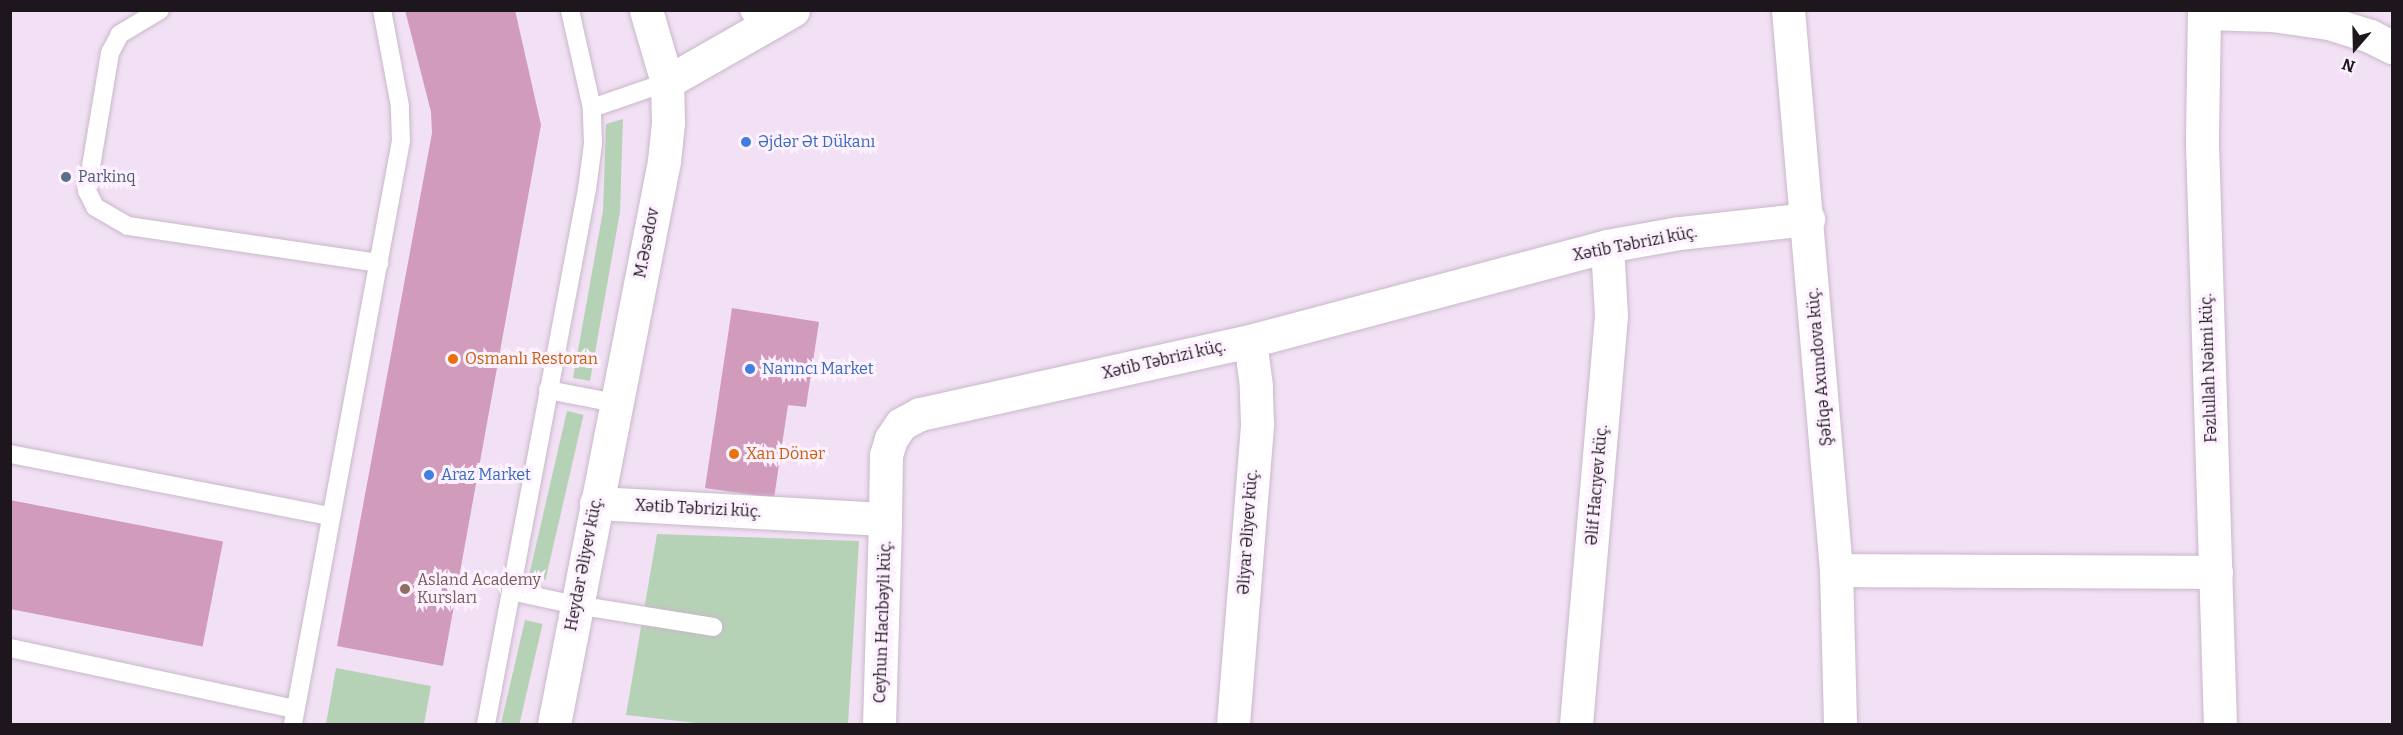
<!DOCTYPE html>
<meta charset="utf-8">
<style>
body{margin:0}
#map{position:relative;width:2403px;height:735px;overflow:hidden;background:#f2e1f4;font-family:Bitter,serif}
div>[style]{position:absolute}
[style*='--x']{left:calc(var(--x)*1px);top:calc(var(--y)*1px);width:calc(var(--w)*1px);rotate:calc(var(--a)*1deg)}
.green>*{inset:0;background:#b6d2b6;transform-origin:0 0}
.building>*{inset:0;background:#d19bbc;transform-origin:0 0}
.roads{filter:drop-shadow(0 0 2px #c8b8ca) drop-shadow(0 0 2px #c8b8ca)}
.service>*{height:18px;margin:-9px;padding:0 9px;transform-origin:9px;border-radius:9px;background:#fff}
.minor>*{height:33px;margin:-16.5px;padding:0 16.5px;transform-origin:16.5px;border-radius:16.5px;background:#fff}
.secondary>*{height:33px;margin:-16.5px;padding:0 16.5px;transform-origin:16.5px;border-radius:16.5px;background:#fff}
.primary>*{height:33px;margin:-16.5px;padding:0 16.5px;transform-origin:16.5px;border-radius:16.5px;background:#fff}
.dots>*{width:16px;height:16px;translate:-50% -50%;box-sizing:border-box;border:3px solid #fdf0ff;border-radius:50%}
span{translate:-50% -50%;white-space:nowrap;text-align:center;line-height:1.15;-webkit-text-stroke:6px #fdf0ff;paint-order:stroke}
.shop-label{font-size:16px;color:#366cbe}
.left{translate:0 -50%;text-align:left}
.service-label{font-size:16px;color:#4e5e75}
.street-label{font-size:16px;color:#1d171d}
.food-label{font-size:16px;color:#c56008}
.education-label{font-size:16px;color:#785e54}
.frame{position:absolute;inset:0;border:12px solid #1d171d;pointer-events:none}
.north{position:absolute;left:2325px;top:18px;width:60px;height:60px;-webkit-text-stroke:4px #fdf0ff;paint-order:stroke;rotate:200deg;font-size:16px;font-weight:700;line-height:24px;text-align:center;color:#1d171d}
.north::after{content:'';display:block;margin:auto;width:21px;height:27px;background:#1d171d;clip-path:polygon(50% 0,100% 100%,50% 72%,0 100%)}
</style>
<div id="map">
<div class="green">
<div style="clip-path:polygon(623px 119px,620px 212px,590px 381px,573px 378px,603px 211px,606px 124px)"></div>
<div style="left:567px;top:411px;width:17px;height:170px;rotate:13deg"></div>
<div style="clip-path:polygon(657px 534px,859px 541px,848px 724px,705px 724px,626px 715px)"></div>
<div style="left:525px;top:620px;width:18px;height:106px;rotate:13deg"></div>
<div style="clip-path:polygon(336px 668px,431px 686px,424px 724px,326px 724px)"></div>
</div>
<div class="building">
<div style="clip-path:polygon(405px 10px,515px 10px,541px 125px,443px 666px,337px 646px,432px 133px,431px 112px)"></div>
<div style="clip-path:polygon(732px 308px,819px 322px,806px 407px,788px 405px,774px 498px,705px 488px)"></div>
<div style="left:10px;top:500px;width:217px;height:107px;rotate:11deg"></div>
</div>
<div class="roads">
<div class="service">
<div style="--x:160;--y:10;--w:47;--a:149"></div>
<div style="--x:120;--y:34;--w:21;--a:118"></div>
<div style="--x:110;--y:53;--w:140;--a:99.5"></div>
<div style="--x:87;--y:191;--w:18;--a:63"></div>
<div style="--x:95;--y:207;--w:38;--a:30"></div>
<div style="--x:128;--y:226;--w:254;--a:8.4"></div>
<div style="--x:749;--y:10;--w:21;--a:62"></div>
<div style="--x:592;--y:108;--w:79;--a:-19.1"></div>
<div style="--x:548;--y:390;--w:68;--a:11"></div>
<div style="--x:10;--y:454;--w:326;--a:11"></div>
<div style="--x:511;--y:591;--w:66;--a:12.2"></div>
<div style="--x:576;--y:605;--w:139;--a:9.1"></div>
<div style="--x:10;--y:648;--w:291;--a:12.1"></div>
<div style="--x:293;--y:724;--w:593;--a:-79.51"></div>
<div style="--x:401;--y:141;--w:35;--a:-92"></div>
<div style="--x:400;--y:106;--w:98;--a:-100.6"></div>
<div style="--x:486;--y:724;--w:544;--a:-79.31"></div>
<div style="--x:587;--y:189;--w:45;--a:-82.4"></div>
<div style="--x:593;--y:144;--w:36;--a:-92"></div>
<div style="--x:592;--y:108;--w:100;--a:-102.7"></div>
</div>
<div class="minor">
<div style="--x:1788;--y:10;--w:562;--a:85.1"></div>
<div style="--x:1836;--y:570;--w:154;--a:88.5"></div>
<div style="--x:2204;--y:10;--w:133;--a:90.9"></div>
<div style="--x:2202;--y:143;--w:581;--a:88.23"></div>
<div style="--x:2204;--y:13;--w:68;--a:1.7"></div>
<div style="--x:2272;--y:15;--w:58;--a:8"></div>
<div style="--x:2329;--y:23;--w:43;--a:17.6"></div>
<div style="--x:2370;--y:36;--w:25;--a:27"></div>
<div style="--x:596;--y:503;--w:289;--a:3.2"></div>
<div style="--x:885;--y:519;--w:64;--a:-89.1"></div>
<div style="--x:886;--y:455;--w:17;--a:-73"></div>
<div style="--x:891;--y:439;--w:18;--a:-56"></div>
<div style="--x:901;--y:424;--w:21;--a:-28"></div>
<div style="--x:920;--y:414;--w:338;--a:-12.5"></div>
<div style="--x:1250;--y:341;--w:369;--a:-14.9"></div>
<div style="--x:1607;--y:246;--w:73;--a:-10.2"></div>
<div style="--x:1679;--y:233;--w:130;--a:-6.2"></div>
<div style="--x:1836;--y:570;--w:380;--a:0.3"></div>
<div style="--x:879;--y:724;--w:205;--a:-88.3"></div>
<div style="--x:1233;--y:724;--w:302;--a:-85.4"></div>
<div style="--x:1257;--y:423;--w:37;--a:-92"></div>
<div style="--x:1256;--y:386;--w:45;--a:-97.6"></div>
<div style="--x:1576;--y:724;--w:410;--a:-85.1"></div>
<div style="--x:1611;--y:315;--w:69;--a:-93.3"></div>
</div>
<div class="secondary">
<div style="--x:667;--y:82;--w:145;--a:-29.7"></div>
</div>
<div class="primary">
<div style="--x:554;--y:724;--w:574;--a:-78.94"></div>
<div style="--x:664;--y:161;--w:39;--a:-84"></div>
<div style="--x:668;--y:122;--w:40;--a:-91.4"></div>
<div style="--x:667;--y:82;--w:75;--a:-106.3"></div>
</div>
</div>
<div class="dots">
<div style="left:746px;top:142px;background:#3f7fe0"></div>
<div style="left:66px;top:177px;background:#5c6f8a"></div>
<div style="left:453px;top:359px;background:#e8710a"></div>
<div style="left:750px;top:369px;background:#3f7fe0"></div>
<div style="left:734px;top:454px;background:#e8710a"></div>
<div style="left:429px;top:475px;background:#3f7fe0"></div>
<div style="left:405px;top:589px;background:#8d6e63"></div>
</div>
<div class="shop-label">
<span class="left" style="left:758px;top:142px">Əjdər Ət Dükanı</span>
<span class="left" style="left:762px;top:369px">Narıncı Market</span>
<span class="left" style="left:441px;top:475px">Araz Market</span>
</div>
<div class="service-label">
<span class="left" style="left:78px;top:177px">Parkinq</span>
</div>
<div class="street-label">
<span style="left:647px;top:243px;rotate:-79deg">M.Əsədov</span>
<span style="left:1635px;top:244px;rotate:-11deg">Xətib Təbrizi küç.</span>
<span style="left:1164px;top:360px;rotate:-13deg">Xətib Təbrizi küç.</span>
<span style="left:1820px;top:367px;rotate:-95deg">Şəfiqə Axundova küç.</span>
<span style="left:2209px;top:368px;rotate:-92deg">Fəzlullah Nəimi küç.</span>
<span style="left:1597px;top:485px;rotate:-85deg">Əlif Hacıyev küç.</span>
<span style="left:698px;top:509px;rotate:3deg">Xətib Təbrizi küç.</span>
<span style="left:1248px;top:532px;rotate:-86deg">Əliyar Əliyev küç.</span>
<span style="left:584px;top:564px;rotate:-79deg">Heydər Əliyev küç.</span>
<span style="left:883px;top:622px;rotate:-88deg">Ceyhun Hacıbəyli küç.</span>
</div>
<div class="food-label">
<span class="left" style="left:465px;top:359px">Osmanlı Restoran</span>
<span class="left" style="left:746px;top:454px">Xan Dönər</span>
</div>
<div class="education-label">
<span class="left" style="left:417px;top:589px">Asland Academy<br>Kursları</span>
</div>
<div class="frame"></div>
<div class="north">N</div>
</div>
